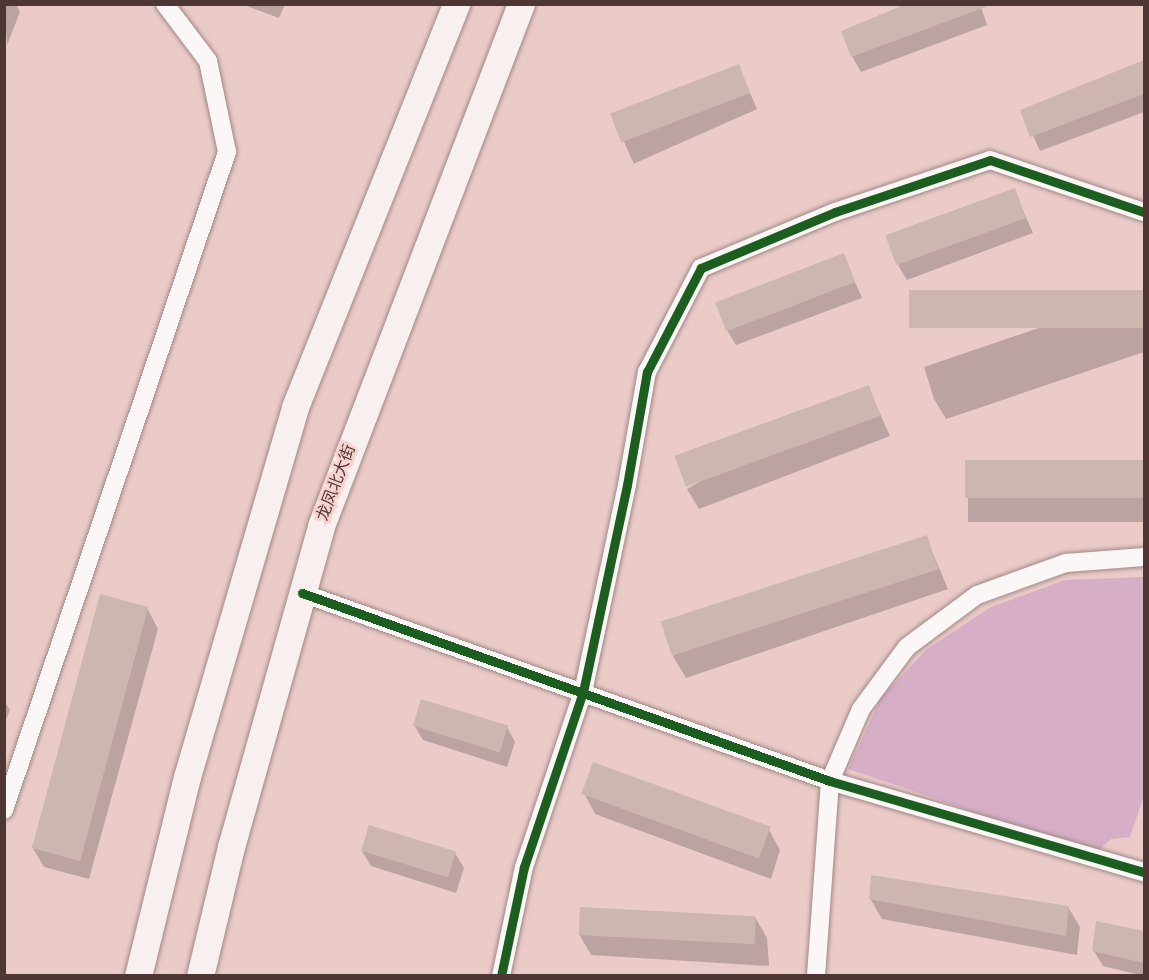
<!DOCTYPE html>
<meta charset="utf-8">
<style>
body{margin:0}
#map{position:relative;width:1149px;height:980px;overflow:hidden;background:#ebcbc8;font-family:Overpass,"Noto Sans SC",sans-serif}
div>[style]{position:absolute}
[style*='--x']{left:calc(var(--x)*1px);top:calc(var(--y)*1px);width:calc(var(--w)*1px);rotate:calc(var(--a)*1deg)}
.green>*{inset:0;background:#d6afc7}
.shadow>*{inset:0;background:#0003;transform-origin:0 0}
.building>*{inset:0;background:#ceb6b0;transform-origin:0 0}
.roads{filter:drop-shadow(0 0 2px #a08886) drop-shadow(0 0 2px #a08886)}
.street>*{height:18px;margin:-9px;padding:0 9px;transform-origin:9px;border-radius:9px;background:#fcf7f7}
.primary>*{height:27px;margin:-13.5px;padding:0 13.5px;transform-origin:13.5px;border-radius:13.5px;background:#f8f0ee}
.cycleway>*{height:9px;margin:-4.5px;padding:0 4.5px;transform-origin:4.5px;border-radius:4.5px;background:#1b5e20}
span{translate:-50% -50%;white-space:nowrap;text-align:center;line-height:1.15;-webkit-text-stroke:6px #f7d3cf;paint-order:stroke}
.street-label{font-size:16px;color:#4e3634}
.frame{position:absolute;inset:0;border:6px solid #4e3634;pointer-events:none}
</style>
<div id="map">
<div class="green">
<div style="clip-path:polygon(1144px 577px,1144px 795px,1130px 837px,1111px 839px,1096px 853px,848px 769px,881px 698px,927px 649px,991px 607px,1065px 580px)"></div>
</div>
<div class="shadow">
<div style="clip-path:polygon(4px 4px,16px 4px,20px 12px,7px 45px)"></div>
<div style="clip-path:polygon(241px 4px,285px 4px,279px 18px)"></div>
<div style="clip-path:polygon(980px 4px,987px 25px,861px 72px,852px 56px)"></div>
<div style="clip-path:polygon(1144px 62px,1144px 112px,1040px 151px,1022px 111px)"></div>
<div style="left:738px;top:66px;width:47px;height:135px;rotate:66deg"></div>
<div style="clip-path:polygon(1014px 190px,1033px 233px,907px 280px,898px 265px)"></div>
<div style="clip-path:polygon(843px 255px,862px 298px,736px 345px,727px 330px)"></div>
<div style="clip-path:polygon(1144px 292px,1144px 352px,946px 419px,934px 399px,924px 367px)"></div>
<div style="clip-path:polygon(868px 387px,890px 436px,699px 509px,687px 489px)"></div>
<div style="left:1144px;top:462px;width:60px;height:176px;rotate:90deg"></div>
<div style="clip-path:polygon(926px 537px,948px 589px,686px 678px,674px 658px,663px 626px)"></div>
<div style="clip-path:polygon(147px 608px,158px 629px,89px 879px,44px 867px,32px 847px)"></div>
<div style="clip-path:polygon(4px 700px,10px 710px,4px 724px)"></div>
<div style="clip-path:polygon(414px 725px,507px 727px,515px 742px,507px 767px,423px 740px)"></div>
<div style="clip-path:polygon(584px 793px,769px 830px,780px 850px,771px 879px,595px 814px)"></div>
<div style="clip-path:polygon(362px 851px,455px 853px,464px 868px,456px 893px,371px 866px)"></div>
<div style="clip-path:polygon(870px 898px,1068px 907px,1080px 927px,1077px 955px,882px 919px)"></div>
<div style="clip-path:polygon(755px 917px,767px 938px,769px 966px,591px 955px,579px 934px)"></div>
<div style="clip-path:polygon(1097px 923px,1144px 933px,1144px 976px,1103px 966px,1094px 951px)"></div>
</div>
<div class="building">
<div style="clip-path:polygon(906px 4px,988px 4px,988px 6px,851px 57px,841px 31px)"></div>
<div style="clip-path:polygon(1144px 60px,1144px 94px,1030px 137px,1020px 110px)"></div>
<div style="left:739px;top:64px;width:31px;height:138px;rotate:69deg"></div>
<div style="left:1015px;top:188px;width:32px;height:138px;rotate:70deg"></div>
<div style="left:844px;top:253px;width:31px;height:138px;rotate:69deg"></div>
<div style="left:1144px;top:290px;width:38px;height:235px;rotate:90deg"></div>
<div style="left:869px;top:385px;width:33px;height:207px;rotate:70deg"></div>
<div style="left:1144px;top:460px;width:38px;height:179px;rotate:90deg"></div>
<div style="left:927px;top:535px;width:36px;height:280px;rotate:72deg"></div>
<div style="left:100px;top:594px;width:50px;height:263px;rotate:15deg"></div>
<div style="left:421px;top:699px;width:91px;height:28px;rotate:17deg"></div>
<div style="left:593px;top:762px;width:189px;height:34px;rotate:20deg"></div>
<div style="left:369px;top:825px;width:91px;height:27px;rotate:17deg"></div>
<div style="clip-path:polygon(871px 875px,1069px 906px,1066px 936px,869px 899px)"></div>
<div style="left:580px;top:907px;width:176px;height:28px;rotate:3deg"></div>
<div style="clip-path:polygon(1096px 921px,1144px 931px,1144px 963px,1092px 951px)"></div>
</div>
<div class="roads">
<div class="street">
<div style="--x:302;--y:593;--w:560;--a:19.6"></div>
<div style="--x:830;--y:781;--w:327;--a:16.2"></div>
<div style="--x:4;--y:810;--w:695;--a:-71.28"></div>
<div style="--x:227;--y:152;--w:93;--a:-101.8"></div>
<div style="--x:208;--y:61;--w:71;--a:-127"></div>
<div style="--x:501;--y:976;--w:111;--a:-78.1"></div>
<div style="--x:524;--y:867;--w:185;--a:-71.4"></div>
<div style="--x:583;--y:692;--w:212;--a:-78"></div>
<div style="--x:627;--y:485;--w:115;--a:-80"></div>
<div style="--x:647;--y:372;--w:117;--a:-62.6"></div>
<div style="--x:701;--y:268;--w:145;--a:-22.7"></div>
<div style="--x:835;--y:212;--w:163;--a:-18.5"></div>
<div style="--x:990;--y:160;--w:163;--a:18.7"></div>
<div style="--x:816;--y:976;--w:196;--a:-85.9"></div>
<div style="--x:830;--y:781;--w:78;--a:-66.7"></div>
<div style="--x:861;--y:709;--w:77;--a:-53.4"></div>
<div style="--x:907;--y:647;--w:87;--a:-36.6"></div>
<div style="--x:977;--y:595;--w:95;--a:-19.8"></div>
<div style="--x:1066;--y:563;--w:78;--a:-4.4"></div>
</div>
<div class="primary">
<div style="--x:138;--y:976;--w:205;--a:-76.2"></div>
<div style="--x:187;--y:777;--w:385;--a:-73.7"></div>
<div style="--x:295;--y:407;--w:434;--a:-68.2"></div>
<div style="--x:200;--y:976;--w:133;--a:-76.5"></div>
<div style="--x:231;--y:847;--w:333;--a:-74.3"></div>
<div style="--x:321;--y:526;--w:559;--a:-69.04"></div>
</div>
</div>
<div class="cycleway">
<div style="--x:302;--y:593;--w:560;--a:19.6"></div>
<div style="--x:830;--y:781;--w:327;--a:16.2"></div>
<div style="--x:501;--y:976;--w:111;--a:-78.1"></div>
<div style="--x:524;--y:867;--w:185;--a:-71.4"></div>
<div style="--x:583;--y:692;--w:212;--a:-78"></div>
<div style="--x:627;--y:485;--w:115;--a:-80"></div>
<div style="--x:647;--y:372;--w:117;--a:-62.6"></div>
<div style="--x:701;--y:268;--w:145;--a:-22.7"></div>
<div style="--x:835;--y:212;--w:163;--a:-18.5"></div>
<div style="--x:990;--y:160;--w:163;--a:18.7"></div>
</div>
<div class="street-label">
<span style="left:337px;top:483px;rotate:-69deg">龙凤北大街</span>
</div>
<div class="frame"></div>
</div>
